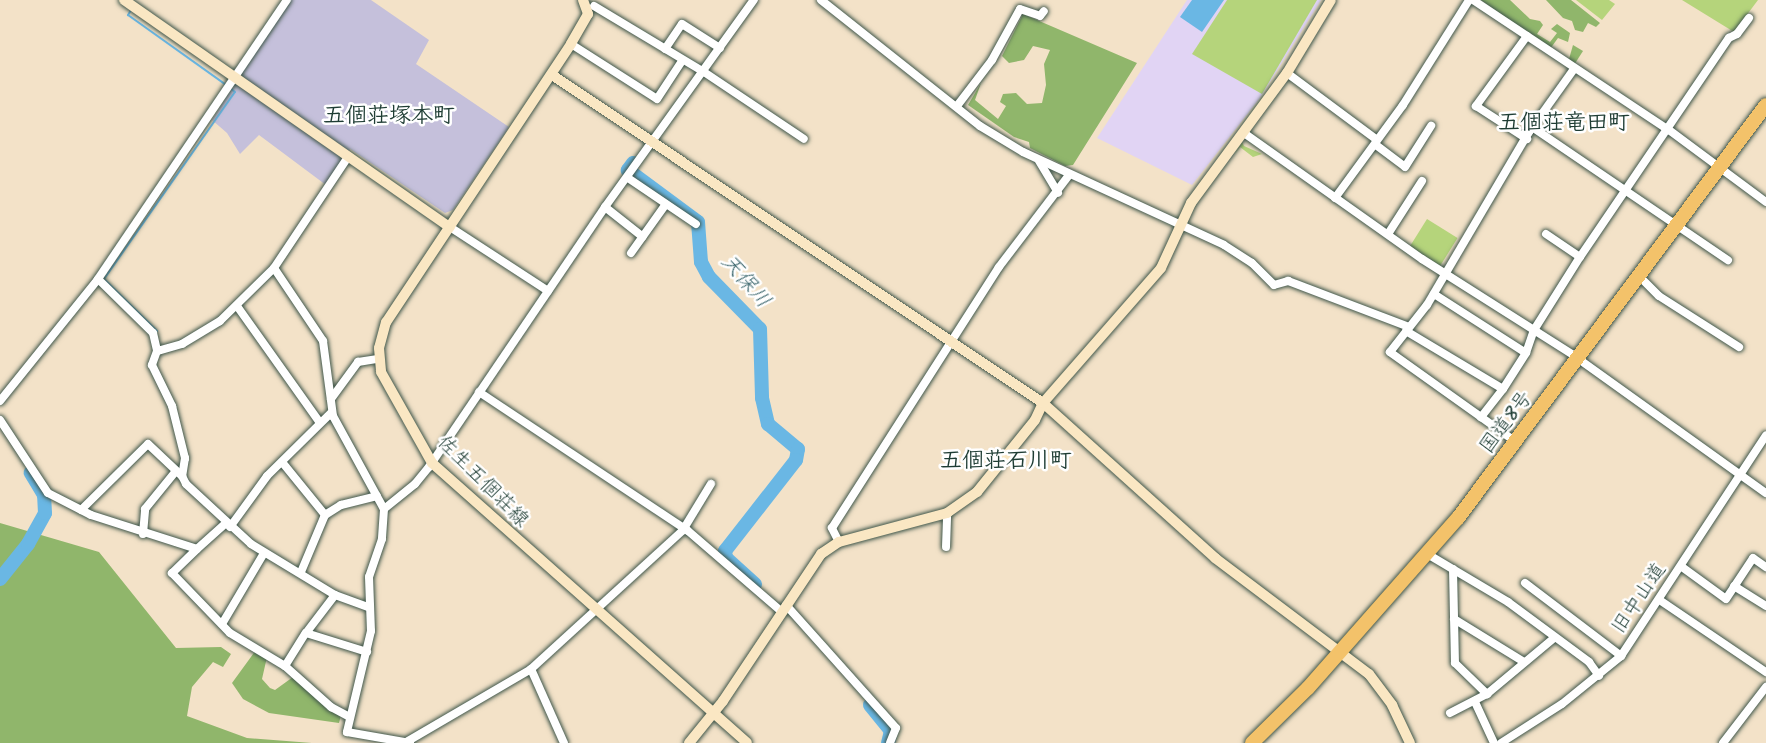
<!DOCTYPE html>
<meta charset="utf-8">
<style>
body{margin:0}
#map{position:relative;width:1766px;height:743px;overflow:hidden;background:#f3e2c8;font-family:Kalam,"Klee One",sans-serif}
div>[style]{position:absolute}
[style*='--x']{left:calc(var(--x)*1px);top:calc(var(--y)*1px);width:calc(var(--w)*1px);rotate:calc(var(--a)*1deg)}
.built>*{inset:0;background:#e1d4f4}
.industrial>*{inset:0;background:#c5c0db}
.green>*{inset:0;background:#b5d47b;transform-origin:0 0}
.forest>*{inset:0;background:#90b66b}
.water>*{inset:0;background:#6ab7e4}
.stream>*{height:2px;margin:-1px;padding:0 1px;transform-origin:1px;border-radius:1px;background:#6ab7e4}
.river>*{height:14px;margin:-7px;padding:0 7px;transform-origin:7px;border-radius:7px;background:#6ab7e4}
.roads{filter:drop-shadow(0 0 2px #3f564a) drop-shadow(0 0 2px #3f564a)}
.street>*{height:8px;margin:-4px;padding:0 4px;transform-origin:4px;border-radius:4px;background:#fff}
.secondary>*{height:10px;margin:-5px;padding:0 5px;transform-origin:5px;border-radius:5px;background:#fae7c3}
.highway>*{height:14px;margin:-7px;padding:0 7px;transform-origin:7px;border-radius:7px;background:#f3c26a}
span{translate:-50% -50%;white-space:nowrap;text-align:center;line-height:1.15;-webkit-text-stroke:5px #fff;paint-order:stroke}
.street-label{font-size:20px;color:#1f3d34}
.water-label{font-size:21px;color:#366269;font-style:italic}
.quarter-label{font-size:22px;color:#1f3d34;font-weight:700}
</style>
<div id="map">
<div class="built">
<div style="clip-path:polygon(1187px 0,1321px 0,1260px 98px,1192px 185px,1097px 138px)"></div>
</div>
<div class="industrial">
<div style="clip-path:polygon(288px 0,371px 0,429px 40px,416px 64px,509px 127px,453px 210px,445px 213px,350px 149px,326px 185px,259px 135px,240px 154px,227px 133px,212px 120px)"></div>
</div>
<div class="green">
<div style="clip-path:polygon(1227px 0,1317px 0,1262px 94px,1192px 54px)"></div>
<div style="clip-path:polygon(1576px 0,1609px 0,1615px 4px,1602px 20px)"></div>
<div style="clip-path:polygon(1682px 0,1758px 0,1734px 32px)"></div>
<div style="clip-path:polygon(1242px 142px,1244px 146px,1262px 154px,1253px 157px,1240px 147px,1235px 154px)"></div>
<div style="left:1427px;top:219px;width:36px;height:33px;rotate:32deg"></div>
</div>
<div class="forest">
<div style="clip-path:polygon(1481px 0,1510px 0,1530px 19px,1540px 21px,1543px 25px,1537px 34px,1550px 42px,1557px 33px,1551px 29px,1557px 24px,1570px 33px,1568px 42px,1558px 38px,1550px 49px)"></div>
<div style="clip-path:polygon(1546px 0,1571px 0,1600px 23px,1596px 27px,1588px 23px,1583px 32px,1575px 30px,1572px 21px,1563px 18px)"></div>
<div style="clip-path:polygon(1023px 14px,1137px 63px,1073px 165px,1065px 166px,1030px 148px,1029px 142px,1014px 137px,968px 105px,981px 83px,975px 100px,998px 119px,1006px 106px,1000px 102px,1003px 94px,1016px 93px,1027px 104px,1042px 103px,1046px 85px,1044px 64px,1050px 50px,1033px 46px,1024px 60px,1009px 63px,1002px 56px)"></div>
<div style="clip-path:polygon(1573px 45px,1583px 51px,1574px 65px,1569px 59px)"></div>
<div style="clip-path:polygon(0 523px,99px 552px,176px 648px,221px 647px,231px 654px,223px 667px,213px 662px,192px 687px,187px 716px,247px 738px,312px 743px,0 743px)"></div>
<div style="clip-path:polygon(256px 650px,267px 657px,262px 679px,270px 688px,275px 690px,293px 677px,341px 715px,339px 723px,269px 713px,243px 699px,232px 683px)"></div>
</div>
<div class="water">
<div style="clip-path:polygon(1192px 0,1224px 0,1202px 32px,1180px 17px)"></div>
</div>
<div class="stream">
<div style="--x:131;--y:10;--w:6;--a:121"></div>
<div style="--x:128;--y:15;--w:120;--a:35.5"></div>
<div style="--x:157;--y:331;--w:74;--a:-135.5"></div>
<div style="--x:104;--y:279;--w:228;--a:-55"></div>
<div style="--x:235;--y:92;--w:6;--a:-141"></div>
</div>
<div class="river">
<div style="--x:633;--y:163;--w:9;--a:126"></div>
<div style="--x:628;--y:170;--w:87;--a:36.6"></div>
<div style="--x:698;--y:222;--w:40;--a:85.7"></div>
<div style="--x:701;--y:262;--w:17;--a:62"></div>
<div style="--x:709;--y:277;--w:73;--a:45.6"></div>
<div style="--x:760;--y:329;--w:69;--a:88.3"></div>
<div style="--x:762;--y:398;--w:27;--a:77"></div>
<div style="--x:768;--y:424;--w:39;--a:40"></div>
<div style="--x:798;--y:449;--w:11;--a:100"></div>
<div style="--x:796;--y:460;--w:115;--a:128"></div>
<div style="--x:725;--y:551;--w:7;--a:82"></div>
<div style="--x:726;--y:558;--w:39;--a:42"></div>
<div style="--x:0;--y:579;--w:45;--a:-51.3"></div>
<div style="--x:28;--y:544;--w:35;--a:-61"></div>
<div style="--x:45;--y:513;--w:18;--a:-93"></div>
<div style="--x:44;--y:495;--w:26;--a:-121"></div>
<div style="--x:870;--y:705;--w:33;--a:51"></div>
<div style="--x:891;--y:731;--w:12;--a:104"></div>
</div>
<div class="roads">
<div class="street">
<div style="--x:821;--y:0;--w:203;--a:38.4"></div>
<div style="--x:980;--y:126;--w:50;--a:31.2"></div>
<div style="--x:1023;--y:152;--w:221;--a:24.8"></div>
<div style="--x:1224;--y:245;--w:33;--a:33"></div>
<div style="--x:1252;--y:263;--w:31;--a:45"></div>
<div style="--x:1274;--y:285;--w:15;--a:-16"></div>
<div style="--x:1288;--y:281;--w:129;--a:20.8"></div>
<div style="--x:1473;--y:0;--w:235;--a:33.6"></div>
<div style="--x:1669;--y:130;--w:121;--a:36.6"></div>
<div style="--x:594;--y:6;--w:128;--a:31"></div>
<div style="--x:704;--y:72;--w:120;--a:33.8"></div>
<div style="--x:1527;--y:36;--w:87;--a:126.1"></div>
<div style="--x:1476;--y:106;--w:61;--a:32.9"></div>
<div style="--x:571;--y:44;--w:102;--a:32.6"></div>
<div style="--x:657;--y:99;--w:45;--a:-56.7"></div>
<div style="--x:665;--y:49;--w:30;--a:-56"></div>
<div style="--x:682;--y:24;--w:45;--a:32.3"></div>
<div style="--x:1287;--y:73;--w:111;--a:36.6"></div>
<div style="--x:957;--y:106;--w:58;--a:-52.7"></div>
<div style="--x:992;--y:60;--w:58;--a:-61.2"></div>
<div style="--x:1020;--y:9;--w:21;--a:19"></div>
<div style="--x:1040;--y:16;--w:6;--a:-51"></div>
<div style="--x:1532;--y:127;--w:237;--a:34.2"></div>
<div style="--x:1244;--y:133;--w:218;--a:35.3"></div>
<div style="--x:1422;--y:259;--w:179;--a:32.4"></div>
<div style="--x:1573;--y:355;--w:237;--a:35.6"></div>
<div style="--x:1376;--y:145;--w:36;--a:37"></div>
<div style="--x:1405;--y:167;--w:49;--a:-57.6"></div>
<div style="--x:348;--y:157;--w:133;--a:123.7"></div>
<div style="--x:274;--y:268;--w:76;--a:135.5"></div>
<div style="--x:220;--y:321;--w:44;--a:148.8"></div>
<div style="--x:182;--y:344;--w:26;--a:164"></div>
<div style="--x:157;--y:351;--w:15;--a:110"></div>
<div style="--x:152;--y:365;--w:46;--a:64"></div>
<div style="--x:172;--y:406;--w:54;--a:76"></div>
<div style="--x:185;--y:458;--w:18;--a:99"></div>
<div style="--x:182;--y:476;--w:9;--a:63"></div>
<div style="--x:186;--y:484;--w:88;--a:42.7"></div>
<div style="--x:251;--y:544;--w:98;--a:31.3"></div>
<div style="--x:335;--y:595;--w:35;--a:20"></div>
<div style="--x:1039;--y:161;--w:37;--a:59"></div>
<div style="--x:628;--y:178;--w:82;--a:34.1"></div>
<div style="--x:1335;--y:198;--w:115;--a:-53.8"></div>
<div style="--x:1403;--y:105;--w:124;--a:-57.8"></div>
<div style="--x:605;--y:207;--w:48;--a:38.3"></div>
<div style="--x:450;--y:227;--w:117;--a:33.1"></div>
<div style="--x:1388;--y:234;--w:63;--a:-57.3"></div>
<div style="--x:1546;--y:234;--w:41;--a:34.1"></div>
<div style="--x:631;--y:253;--w:60;--a:-54.5"></div>
<div style="--x:274;--y:268;--w:88;--a:56.1"></div>
<div style="--x:323;--y:341;--w:76;--a:82.4"></div>
<div style="--x:333;--y:416;--w:106;--a:61.3"></div>
<div style="--x:384;--y:509;--w:30;--a:94"></div>
<div style="--x:382;--y:539;--w:40;--a:108.9"></div>
<div style="--x:369;--y:577;--w:54;--a:87.9"></div>
<div style="--x:371;--y:631;--w:104;--a:103.4"></div>
<div style="--x:347;--y:732;--w:64;--a:9.9"></div>
<div style="--x:1639;--y:276;--w:28;--a:45"></div>
<div style="--x:1659;--y:296;--w:95;--a:32.5"></div>
<div style="--x:98;--y:279;--w:77;--a:44.5"></div>
<div style="--x:153;--y:333;--w:18;--a:77"></div>
<div style="--x:1434;--y:294;--w:109;--a:32.7"></div>
<div style="--x:1526;--y:353;--w:24;--a:-71"></div>
<div style="--x:1534;--y:330;--w:86;--a:-57.8"></div>
<div style="--x:1580;--y:257;--w:265;--a:-55.8"></div>
<div style="--x:1729;--y:38;--w:9;--a:-27"></div>
<div style="--x:1737;--y:34;--w:20;--a:-53"></div>
<div style="--x:237;--y:306;--w:143;--a:54.6"></div>
<div style="--x:1406;--y:331;--w:113;--a:30.9"></div>
<div style="--x:1503;--y:389;--w:36;--a:128"></div>
<div style="--x:1503;--y:389;--w:43;--a:-57.4"></div>
<div style="--x:479;--y:392;--w:250;--a:33.6"></div>
<div style="--x:687;--y:530;--w:124;--a:40.8"></div>
<div style="--x:331;--y:399;--w:46;--a:-53.9"></div>
<div style="--x:358;--y:362;--w:20;--a:-9"></div>
<div style="--x:0;--y:401;--w:156;--a:-51.2"></div>
<div style="--x:98;--y:279;--w:337;--a:-55.9"></div>
<div style="--x:0;--y:420;--w:87;--a:56.7"></div>
<div style="--x:48;--y:493;--w:48;--a:27.1"></div>
<div style="--x:91;--y:515;--w:111;--a:17.8"></div>
<div style="--x:197;--y:549;--w:39;--a:-42"></div>
<div style="--x:1516;--y:442;--w:155;--a:-144.5"></div>
<div style="--x:1390;--y:352;--w:60;--a:-51.8"></div>
<div style="--x:1427;--y:305;--w:201;--a:-59.5"></div>
<div style="--x:1529;--y:132;--w:77;--a:-54.5"></div>
<div style="--x:282;--y:462;--w:68;--a:50.9"></div>
<div style="--x:325;--y:515;--w:19;--a:-32"></div>
<div style="--x:341;--y:505;--w:37;--a:-14"></div>
<div style="--x:384;--y:509;--w:40;--a:-39"></div>
<div style="--x:415;--y:484;--w:22;--a:-51"></div>
<div style="--x:429;--y:467;--w:314;--a:-55.9"></div>
<div style="--x:605;--y:207;--w:255;--a:-54.3"></div>
<div style="--x:81;--y:510;--w:94;--a:-44.6"></div>
<div style="--x:148;--y:444;--w:47;--a:43.3"></div>
<div style="--x:230;--y:527;--w:63;--a:-54"></div>
<div style="--x:267;--y:476;--w:91;--a:-44.6"></div>
<div style="--x:143;--y:534;--w:25;--a:-85"></div>
<div style="--x:145;--y:509;--w:49;--a:-50.8"></div>
<div style="--x:839;--y:542;--w:16;--a:-117"></div>
<div style="--x:832;--y:528;--w:310;--a:-57.4"></div>
<div style="--x:999;--y:267;--w:116;--a:-52.7"></div>
<div style="--x:946;--y:547;--w:34;--a:-88"></div>
<div style="--x:197;--y:549;--w:35;--a:136"></div>
<div style="--x:172;--y:573;--w:83;--a:46"></div>
<div style="--x:230;--y:633;--w:64;--a:31"></div>
<div style="--x:285;--y:666;--w:62;--a:41.7"></div>
<div style="--x:331;--y:707;--w:19;--a:28"></div>
<div style="--x:1429;--y:555;--w:92;--a:30.7"></div>
<div style="--x:1508;--y:602;--w:101;--a:36.5"></div>
<div style="--x:1589;--y:662;--w:17;--a:54"></div>
<div style="--x:1682;--y:567;--w:54;--a:36"></div>
<div style="--x:1726;--y:599;--w:49;--a:-56.6"></div>
<div style="--x:1753;--y:558;--w:16;--a:35"></div>
<div style="--x:1453;--y:569;--w:94;--a:88.8"></div>
<div style="--x:1455;--y:663;--w:45;--a:44.1"></div>
<div style="--x:1487;--y:694;--w:87;--a:-39.9"></div>
<div style="--x:301;--y:572;--w:62;--a:-67.2"></div>
<div style="--x:1525;--y:583;--w:121;--a:37.2"></div>
<div style="--x:1734;--y:586;--w:38;--a:32"></div>
<div style="--x:335;--y:595;--w:48;--a:127.3"></div>
<div style="--x:306;--y:633;--w:64;--a:17.3"></div>
<div style="--x:1661;--y:601;--w:127;--a:34.1"></div>
<div style="--x:786;--y:605;--w:165;--a:48.2"></div>
<div style="--x:896;--y:728;--w:16;--a:112"></div>
<div style="--x:1454;--y:619;--w:82;--a:31.6"></div>
<div style="--x:222;--y:624;--w:82;--a:-59.4"></div>
<div style="--x:285;--y:666;--w:39;--a:-58"></div>
<div style="--x:531;--y:669;--w:81;--a:66"></div>
<div style="--x:1475;--y:702;--w:45;--a:65.1"></div>
<div style="--x:1450;--y:713;--w:42;--a:-27.2"></div>
<div style="--x:408;--y:741;--w:143;--a:-30.3"></div>
<div style="--x:531;--y:669;--w:206;--a:-42.4"></div>
<div style="--x:683;--y:530;--w:54;--a:-58.7"></div>
<div style="--x:1501;--y:743;--w:72;--a:-32.6"></div>
<div style="--x:1562;--y:704;--w:76;--a:-39.1"></div>
<div style="--x:1621;--y:656;--w:264;--a:-56.7"></div>
<div style="--x:1723;--y:743;--w:71;--a:-52.5"></div>
</div>
<div class="secondary">
<div style="--x:124;--y:0;--w:397;--a:34.9"></div>
<div style="--x:583;--y:0;--w:15;--a:70"></div>
<div style="--x:588;--y:14;--w:34;--a:120"></div>
<div style="--x:571;--y:44;--w:334;--a:123.6"></div>
<div style="--x:386;--y:322;--w:27;--a:105"></div>
<div style="--x:379;--y:348;--w:24;--a:85"></div>
<div style="--x:381;--y:372;--w:104;--a:60.7"></div>
<div style="--x:432;--y:463;--w:421;--a:41.6"></div>
<div style="--x:552;--y:75;--w:590;--a:33.74"></div>
<div style="--x:1043;--y:403;--w:232;--a:42"></div>
<div style="--x:1215;--y:558;--w:193;--a:37"></div>
<div style="--x:1369;--y:674;--w:39;--a:53"></div>
<div style="--x:1392;--y:705;--w:42;--a:64.7"></div>
<div style="--x:689;--y:743;--w:54;--a:-51"></div>
<div style="--x:723;--y:701;--w:177;--a:-56.3"></div>
<div style="--x:821;--y:554;--w:22;--a:-34"></div>
<div style="--x:839;--y:542;--w:112;--a:-15"></div>
<div style="--x:947;--y:513;--w:37;--a:-35"></div>
<div style="--x:977;--y:492;--w:92;--a:-51.1"></div>
<div style="--x:1035;--y:420;--w:19;--a:-65"></div>
<div style="--x:1043;--y:403;--w:179;--a:-48.8"></div>
<div style="--x:1161;--y:268;--w:72;--a:-65.2"></div>
<div style="--x:1191;--y:203;--w:162;--a:-53.6"></div>
<div style="--x:1287;--y:73;--w:85;--a:-58.9"></div>
</div>
<div class="highway">
<div style="--x:1252;--y:743;--w:78;--a:-44.5"></div>
<div style="--x:1308;--y:688;--w:227;--a:-48.6"></div>
<div style="--x:1458;--y:518;--w:515;--a:-53.29"></div>
</div>
</div>
<div class="street-label">
<span style="left:1507px;top:423px;rotate:-53deg">国道8号</span>
<span style="left:482px;top:482px;rotate:45deg">佐生五個荘線</span>
<span style="left:1640px;top:599px;rotate:-56deg">旧中山道</span>
</div>
<div class="water-label">
<span style="left:745px;top:282px;rotate:49deg">天保川</span>
</div>
<div class="quarter-label">
<span style="left:389px;top:117px">五個荘塚本町</span>
<span style="left:1564px;top:124px">五個荘竜田町</span>
<span style="left:1006px;top:462px">五個荘石川町</span>
</div>
</div>
